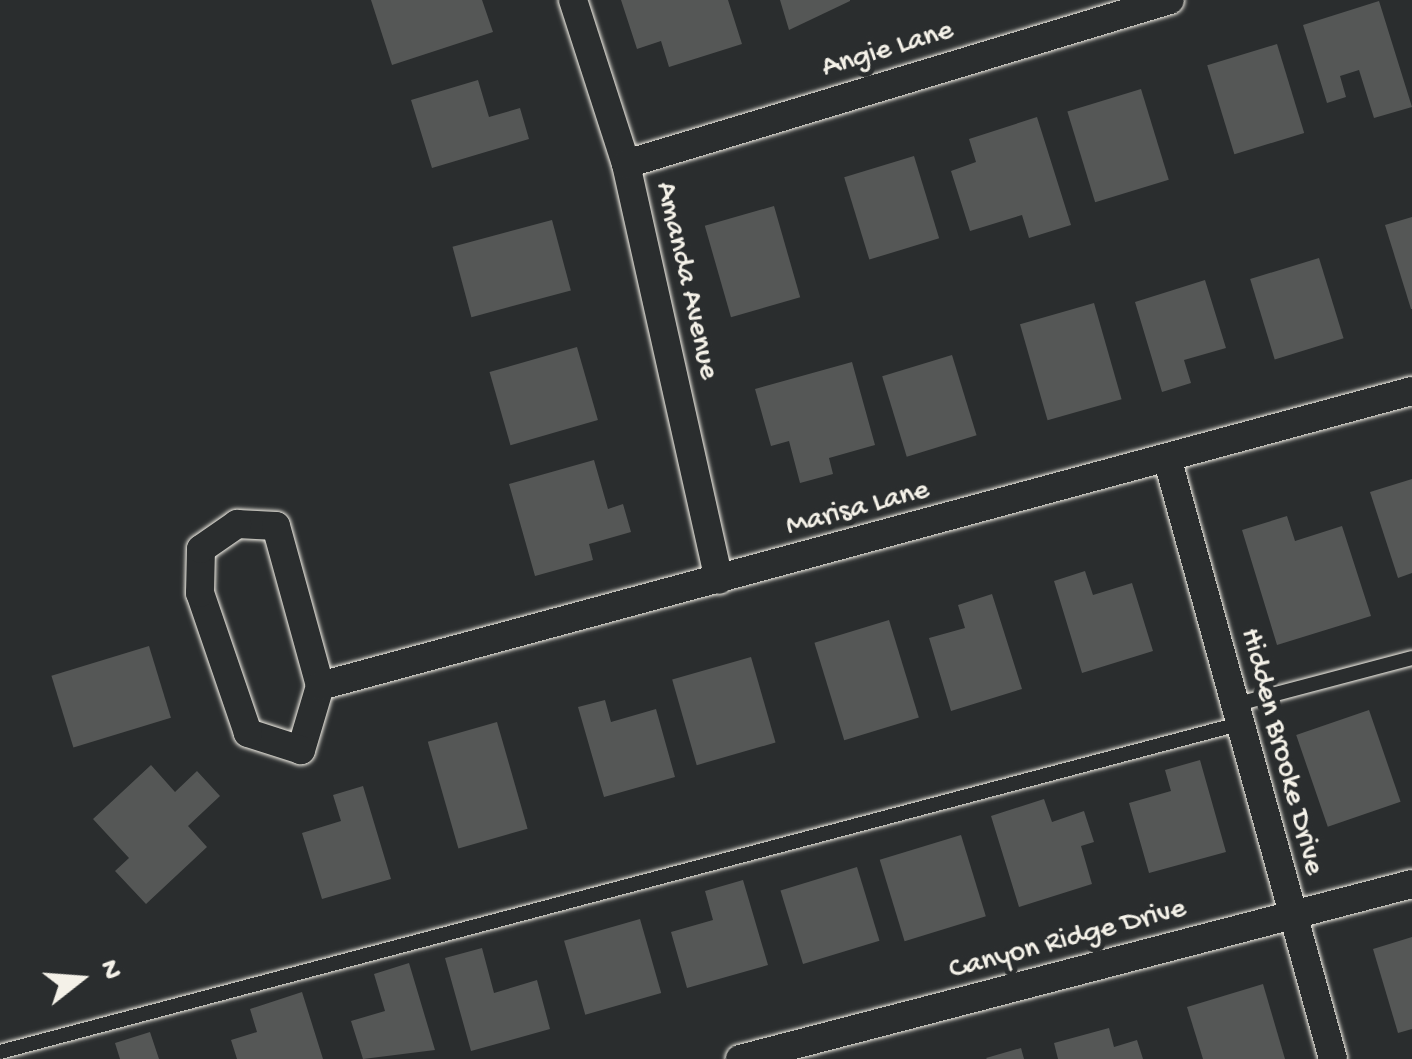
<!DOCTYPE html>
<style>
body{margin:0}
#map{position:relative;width:1412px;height:1059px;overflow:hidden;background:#2a2d2e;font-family:"Gochi Hand",sans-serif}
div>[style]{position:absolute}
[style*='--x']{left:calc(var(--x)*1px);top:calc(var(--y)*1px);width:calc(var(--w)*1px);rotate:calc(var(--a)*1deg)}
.building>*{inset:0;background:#555756;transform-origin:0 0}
.roads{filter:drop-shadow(0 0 2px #f4f1e8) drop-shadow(0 0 2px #f4f1e8)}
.lane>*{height:14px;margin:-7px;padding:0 7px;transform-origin:7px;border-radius:7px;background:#2a2d2e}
.street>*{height:28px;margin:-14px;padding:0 14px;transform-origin:14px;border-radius:14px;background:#2a2d2e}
span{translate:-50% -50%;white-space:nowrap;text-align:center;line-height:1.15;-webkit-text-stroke:10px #2a2d2e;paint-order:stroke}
.street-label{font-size:30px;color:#f4f1e8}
.north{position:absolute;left:30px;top:929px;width:100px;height:100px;-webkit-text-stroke:8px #2a2d2e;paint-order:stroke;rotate:73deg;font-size:28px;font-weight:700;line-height:40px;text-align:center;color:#f4f1e8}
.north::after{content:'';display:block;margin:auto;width:35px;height:45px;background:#f4f1e8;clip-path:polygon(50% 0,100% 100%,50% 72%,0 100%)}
</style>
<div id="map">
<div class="building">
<div style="clip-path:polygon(371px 0,482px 0,493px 32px,392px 65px)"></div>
<div style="clip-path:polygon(621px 0,728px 0,742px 44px,669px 67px,661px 41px,637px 49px)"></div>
<div style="clip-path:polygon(780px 0,850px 0,850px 1px,789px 30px)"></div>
<div style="clip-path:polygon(1379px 1px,1412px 107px,1374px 118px,1359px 70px,1340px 76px,1346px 97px,1327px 103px,1303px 25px)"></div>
<div style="left:1277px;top:44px;width:93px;height:73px;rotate:73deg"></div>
<div style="clip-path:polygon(478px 80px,489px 117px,520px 108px,529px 139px,432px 168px,411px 100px)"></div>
<div style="left:1141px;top:89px;width:95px;height:77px;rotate:73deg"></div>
<div style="clip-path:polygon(1037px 117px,1071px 225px,1029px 238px,1022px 215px,970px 231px,951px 171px,976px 162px,969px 139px)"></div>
<div style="left:914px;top:156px;width:86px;height:73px;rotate:73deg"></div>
<div style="left:774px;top:206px;width:95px;height:72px;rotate:74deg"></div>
<div style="clip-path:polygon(1412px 217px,1412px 309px,1411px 309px,1385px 225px)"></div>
<div style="left:552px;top:220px;width:73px;height:103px;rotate:75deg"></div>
<div style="left:1319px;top:258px;width:84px;height:72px;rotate:73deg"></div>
<div style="clip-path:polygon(1205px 280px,1226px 348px,1184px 360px,1191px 383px,1162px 392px,1135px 302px)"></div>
<div style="left:1094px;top:303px;width:100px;height:77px;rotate:74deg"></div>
<div style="left:577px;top:347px;width:76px;height:91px;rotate:74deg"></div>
<div style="left:952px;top:355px;width:84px;height:73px;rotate:73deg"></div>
<div style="clip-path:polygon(852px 362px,875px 445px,829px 458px,833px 474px,800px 483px,789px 441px,771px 446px,755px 389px)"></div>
<div style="clip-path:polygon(594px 460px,608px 509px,623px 504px,631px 532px,589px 544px,593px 560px,535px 576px,509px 484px)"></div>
<div style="clip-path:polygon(1412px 479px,1412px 573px,1398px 578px,1370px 492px)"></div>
<div style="clip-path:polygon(1287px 516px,1295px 541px,1342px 526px,1371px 616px,1277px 645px,1242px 530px)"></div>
<div style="clip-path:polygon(1085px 571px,1093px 595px,1132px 583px,1153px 651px,1082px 673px,1054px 581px)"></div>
<div style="clip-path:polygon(992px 594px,1022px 689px,951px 711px,929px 638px,965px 628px,958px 605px)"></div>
<div style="left:889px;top:620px;width:102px;height:78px;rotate:73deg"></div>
<div style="left:149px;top:646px;width:75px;height:102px;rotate:73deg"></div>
<div style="left:751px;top:657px;width:89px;height:82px;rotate:74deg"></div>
<div style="clip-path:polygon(605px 700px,611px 722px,656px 709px,675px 777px,604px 797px,578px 707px)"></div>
<div style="left:1369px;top:710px;width:97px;height:77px;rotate:71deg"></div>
<div style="left:497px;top:722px;width:111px;height:72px;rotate:74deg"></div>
<div style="clip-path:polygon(1200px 760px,1226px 852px,1149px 873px,1129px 803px,1171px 791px,1165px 770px)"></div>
<div style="clip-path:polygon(151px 765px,175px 792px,197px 771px,220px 796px,188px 826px,207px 847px,146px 904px,115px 871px,129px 858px,93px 819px)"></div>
<div style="clip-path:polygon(363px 786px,391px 879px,322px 899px,302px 833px,341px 821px,333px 795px)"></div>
<div style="clip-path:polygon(1044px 799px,1052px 822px,1084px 811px,1094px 842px,1081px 846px,1092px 884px,1019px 907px,991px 816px)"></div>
<div style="left:961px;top:835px;width:85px;height:85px;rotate:73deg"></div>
<div style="left:857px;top:867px;width:77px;height:80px;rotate:73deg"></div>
<div style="clip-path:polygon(743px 880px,768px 965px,687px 988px,671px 932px,713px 920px,705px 891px)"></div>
<div style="left:640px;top:919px;width:77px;height:79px;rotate:74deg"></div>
<div style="clip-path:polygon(1412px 937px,1412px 1029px,1398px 1033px,1373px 949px)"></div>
<div style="clip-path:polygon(482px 948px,494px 993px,537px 980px,550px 1029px,471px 1051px,445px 958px)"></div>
<div style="clip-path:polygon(409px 963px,435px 1050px,363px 1059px,351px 1021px,385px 1011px,374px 974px)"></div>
<div style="clip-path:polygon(1263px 984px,1285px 1059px,1203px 1059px,1187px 1007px)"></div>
<div style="clip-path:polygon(302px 992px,323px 1059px,237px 1059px,231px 1040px,257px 1032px,250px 1009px)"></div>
<div style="clip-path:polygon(1109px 1028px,1114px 1047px,1137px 1040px,1143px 1059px,1058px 1059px,1054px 1043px)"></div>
<div style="clip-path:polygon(150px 1032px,159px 1059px,120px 1059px,115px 1043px)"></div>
<div style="clip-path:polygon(1021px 1048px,1024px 1059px,987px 1059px,986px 1058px)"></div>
</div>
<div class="roads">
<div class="lane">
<div style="--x:1234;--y:705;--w:184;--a:-14.8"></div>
<div style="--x:0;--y:1052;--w:1282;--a:-14.83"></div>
</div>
<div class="street">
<div style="--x:573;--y:0;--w:172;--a:72.1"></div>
<div style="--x:626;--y:164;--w:426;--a:77.4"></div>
<div style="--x:626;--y:164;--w:568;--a:-16.78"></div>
<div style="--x:1168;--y:461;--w:620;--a:74.57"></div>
<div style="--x:237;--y:524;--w:39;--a:3"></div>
<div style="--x:276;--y:526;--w:166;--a:74.6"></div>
<div style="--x:320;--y:686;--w:67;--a:106.5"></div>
<div style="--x:301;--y:750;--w:56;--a:-162.2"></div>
<div style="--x:248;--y:733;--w:148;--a:-108.9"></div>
<div style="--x:200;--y:593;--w:44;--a:-88.7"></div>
<div style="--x:201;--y:549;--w:44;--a:-34.8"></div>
<div style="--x:320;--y:686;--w:1131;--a:-15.12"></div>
<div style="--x:740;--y:1059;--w:694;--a:-14.6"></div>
</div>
</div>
<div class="street-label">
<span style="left:888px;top:51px;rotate:-17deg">Angie Lane</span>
<span style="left:685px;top:281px;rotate:77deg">Amanda Avenue</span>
<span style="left:858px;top:510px;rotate:-15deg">Marisa Lane</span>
<span style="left:1280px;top:752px;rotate:75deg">Hidden Brooke Drive</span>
<span style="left:1068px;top:941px;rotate:-15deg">Canyon Ridge Drive</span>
</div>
<div class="north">N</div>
</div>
